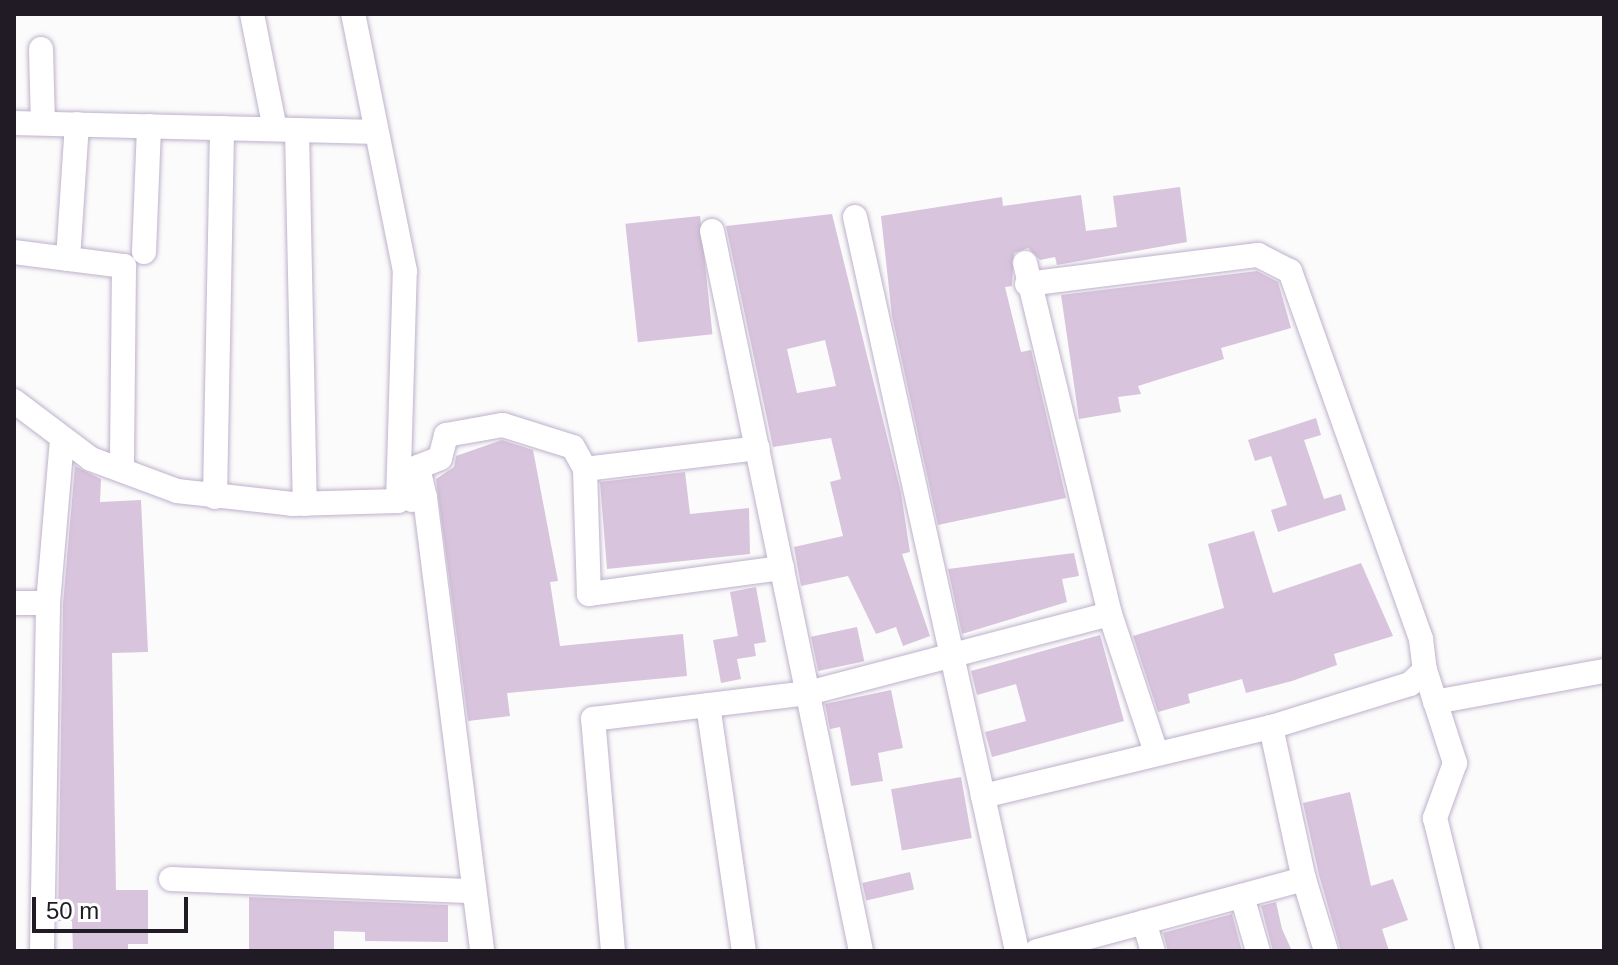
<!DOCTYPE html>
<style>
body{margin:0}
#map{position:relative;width:1618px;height:965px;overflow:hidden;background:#fbfbfb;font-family:Helvetica,sans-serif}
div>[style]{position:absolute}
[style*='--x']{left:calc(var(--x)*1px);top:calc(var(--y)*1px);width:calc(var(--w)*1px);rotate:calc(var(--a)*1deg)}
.building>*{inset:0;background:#d8c4dc;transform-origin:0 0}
.roads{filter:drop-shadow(0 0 2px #beb1cb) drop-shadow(0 0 2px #beb1cb)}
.minor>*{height:24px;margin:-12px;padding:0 12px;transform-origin:12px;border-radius:12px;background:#fff}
span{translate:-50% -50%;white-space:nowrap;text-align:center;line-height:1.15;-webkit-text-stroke:7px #fff;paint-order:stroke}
.frame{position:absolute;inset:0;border:16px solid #201b25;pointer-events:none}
.scale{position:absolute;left:32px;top:897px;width:156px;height:36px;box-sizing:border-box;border:4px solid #201b25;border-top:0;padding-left:10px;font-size:24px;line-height:28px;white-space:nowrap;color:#201b25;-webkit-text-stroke:6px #fff;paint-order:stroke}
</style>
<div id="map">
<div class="building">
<div style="clip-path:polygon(1180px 187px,1187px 242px,1057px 265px,1055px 257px,1040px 260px,1028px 248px,1014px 253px,1012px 286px,1005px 287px,1021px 352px,1031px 350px,1066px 498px,938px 525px,892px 316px,881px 216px,1002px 197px,1003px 206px,1081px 195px,1086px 231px,1117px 227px,1113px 196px)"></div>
<div style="clip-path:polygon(evenodd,832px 214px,901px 493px,910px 552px,902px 554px,930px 636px,903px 646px,896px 627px,876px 634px,848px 576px,801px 586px,794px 547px,843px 536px,830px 482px,841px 479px,831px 438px,773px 447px,726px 226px,832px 214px,825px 340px,836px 386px,797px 393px,787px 349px,825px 340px)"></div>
<div style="left:700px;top:216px;width:119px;height:75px;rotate:84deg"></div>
<div style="clip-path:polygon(1257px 271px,1278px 282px,1291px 328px,1221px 348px,1224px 359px,1138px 386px,1141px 394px,1118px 397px,1121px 412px,1079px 419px,1061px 295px)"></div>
<div style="clip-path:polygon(1316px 418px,1321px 435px,1304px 440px,1324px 499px,1341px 494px,1346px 510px,1278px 532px,1271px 510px,1287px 505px,1271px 456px,1255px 461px,1248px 440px)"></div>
<div style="clip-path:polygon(502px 440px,533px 450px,558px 581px,550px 582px,560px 646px,683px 634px,687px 676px,507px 693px,510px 716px,468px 721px,436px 479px,454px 467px,456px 456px)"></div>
<div style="clip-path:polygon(75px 466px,101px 479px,100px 502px,141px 500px,148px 652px,112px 653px,116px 890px,148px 890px,148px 944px,128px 944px,128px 951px,73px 951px,72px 921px,58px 921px,63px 604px)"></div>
<div style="clip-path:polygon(685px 472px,690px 514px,749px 508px,750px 554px,607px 569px,600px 482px)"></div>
<div style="clip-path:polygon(1254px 531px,1273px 593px,1361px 563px,1393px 636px,1334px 654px,1337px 665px,1292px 681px,1246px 693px,1242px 679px,1188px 694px,1190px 703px,1158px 712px,1133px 636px,1224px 608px,1208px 544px)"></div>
<div style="clip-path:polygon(1074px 553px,1079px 576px,1062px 579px,1067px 602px,962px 634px,948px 569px)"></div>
<div style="clip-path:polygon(756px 587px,766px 642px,754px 644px,756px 656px,737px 659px,741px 679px,721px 683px,713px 640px,738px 636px,730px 592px)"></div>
<div style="left:857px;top:627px;width:35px;height:47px;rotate:78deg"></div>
<div style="clip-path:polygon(1100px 635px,1124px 721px,992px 757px,985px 732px,1026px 721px,1016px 684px,977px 695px,971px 671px)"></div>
<div style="clip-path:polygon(891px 690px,903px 748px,878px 753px,883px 781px,851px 786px,840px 727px,830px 729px,825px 704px)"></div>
<div style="left:961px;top:777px;width:62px;height:71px;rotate:80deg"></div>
<div style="clip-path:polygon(1350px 792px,1371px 886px,1393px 879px,1408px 920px,1382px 929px,1389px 951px,1341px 951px,1319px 875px,1303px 803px)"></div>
<div style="left:910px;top:872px;width:18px;height:49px;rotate:77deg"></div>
<div style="clip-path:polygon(249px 897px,448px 905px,448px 942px,365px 941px,365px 932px,334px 931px,334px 951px,249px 951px)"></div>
<div style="clip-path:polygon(1276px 902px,1282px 929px,1292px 951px,1273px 951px,1261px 906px)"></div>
<div style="clip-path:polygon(1232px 914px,1242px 951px,1168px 951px,1163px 933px)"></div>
</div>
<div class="roads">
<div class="minor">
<div style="--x:252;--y:14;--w:117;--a:78.7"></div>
<div style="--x:41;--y:49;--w:74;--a:88.5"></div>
<div style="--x:14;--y:123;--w:362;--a:1.4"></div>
<div style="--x:297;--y:130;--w:374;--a:88.8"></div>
<div style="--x:855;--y:217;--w:593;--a:77.53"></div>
<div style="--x:712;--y:231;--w:735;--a:78.31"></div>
<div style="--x:14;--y:252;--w:111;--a:7.3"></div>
<div style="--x:124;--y:266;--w:204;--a:90.6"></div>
<div style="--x:144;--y:252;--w:126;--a:-87.7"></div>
<div style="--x:68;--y:259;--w:135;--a:-86.2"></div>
<div style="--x:1025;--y:263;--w:361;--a:76.4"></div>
<div style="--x:1027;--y:284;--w:233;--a:-7.2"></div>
<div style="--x:1258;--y:255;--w:36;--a:27"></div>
<div style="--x:1290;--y:271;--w:391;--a:70.4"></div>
<div style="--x:1421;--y:639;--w:31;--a:83"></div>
<div style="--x:1425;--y:670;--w:21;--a:137"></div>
<div style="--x:1410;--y:684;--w:145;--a:162.8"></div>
<div style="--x:14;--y:401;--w:96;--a:37"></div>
<div style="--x:91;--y:459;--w:92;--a:20.4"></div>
<div style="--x:177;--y:491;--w:116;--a:6.4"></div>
<div style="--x:292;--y:504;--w:106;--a:-1.6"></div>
<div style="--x:398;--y:501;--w:230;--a:-88.3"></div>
<div style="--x:405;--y:271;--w:262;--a:-101.4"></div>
<div style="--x:585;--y:469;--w:174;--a:-6.9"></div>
<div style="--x:215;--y:497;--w:369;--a:-88.9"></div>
<div style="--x:425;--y:498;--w:32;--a:-103"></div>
<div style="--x:418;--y:467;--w:24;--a:-22"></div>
<div style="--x:440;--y:458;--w:24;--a:-75"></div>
<div style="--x:446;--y:435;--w:58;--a:-10"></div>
<div style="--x:503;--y:425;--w:73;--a:17.4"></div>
<div style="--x:573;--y:447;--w:25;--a:61"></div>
<div style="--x:585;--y:469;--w:125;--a:88.2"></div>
<div style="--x:589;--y:594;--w:195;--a:-7.7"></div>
<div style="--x:412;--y:500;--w:13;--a:-9"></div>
<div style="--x:425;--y:498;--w:457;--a:82.8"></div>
<div style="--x:14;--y:603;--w:34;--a:0"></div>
<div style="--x:1425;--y:670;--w:98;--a:72.1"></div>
<div style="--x:1455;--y:763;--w:59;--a:110"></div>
<div style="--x:1435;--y:818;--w:137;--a:76.1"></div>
<div style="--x:1435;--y:702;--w:172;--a:-10.4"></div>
<div style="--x:708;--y:705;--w:249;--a:81.7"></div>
<div style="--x:171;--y:879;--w:303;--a:2.3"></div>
<div style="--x:1304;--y:879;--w:75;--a:73"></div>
<div style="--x:1242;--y:896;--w:57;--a:73.8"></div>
<div style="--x:1144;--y:922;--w:30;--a:73"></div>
<div style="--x:42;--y:951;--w:348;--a:-89"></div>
<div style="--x:48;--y:603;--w:165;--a:-85.1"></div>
<div style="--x:613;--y:951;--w:233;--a:-94.9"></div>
<div style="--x:593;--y:719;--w:217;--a:-6.9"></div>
<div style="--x:808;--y:693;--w:312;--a:-14.7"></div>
<div style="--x:1110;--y:614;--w:145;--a:71.6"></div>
<div style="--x:1017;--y:951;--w:159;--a:-102.4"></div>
<div style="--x:983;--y:796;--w:296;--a:-13.5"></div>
<div style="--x:1271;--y:727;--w:156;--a:77.8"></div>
<div style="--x:1304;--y:879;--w:277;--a:164.9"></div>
</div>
</div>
<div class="frame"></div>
<div class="scale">50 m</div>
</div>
